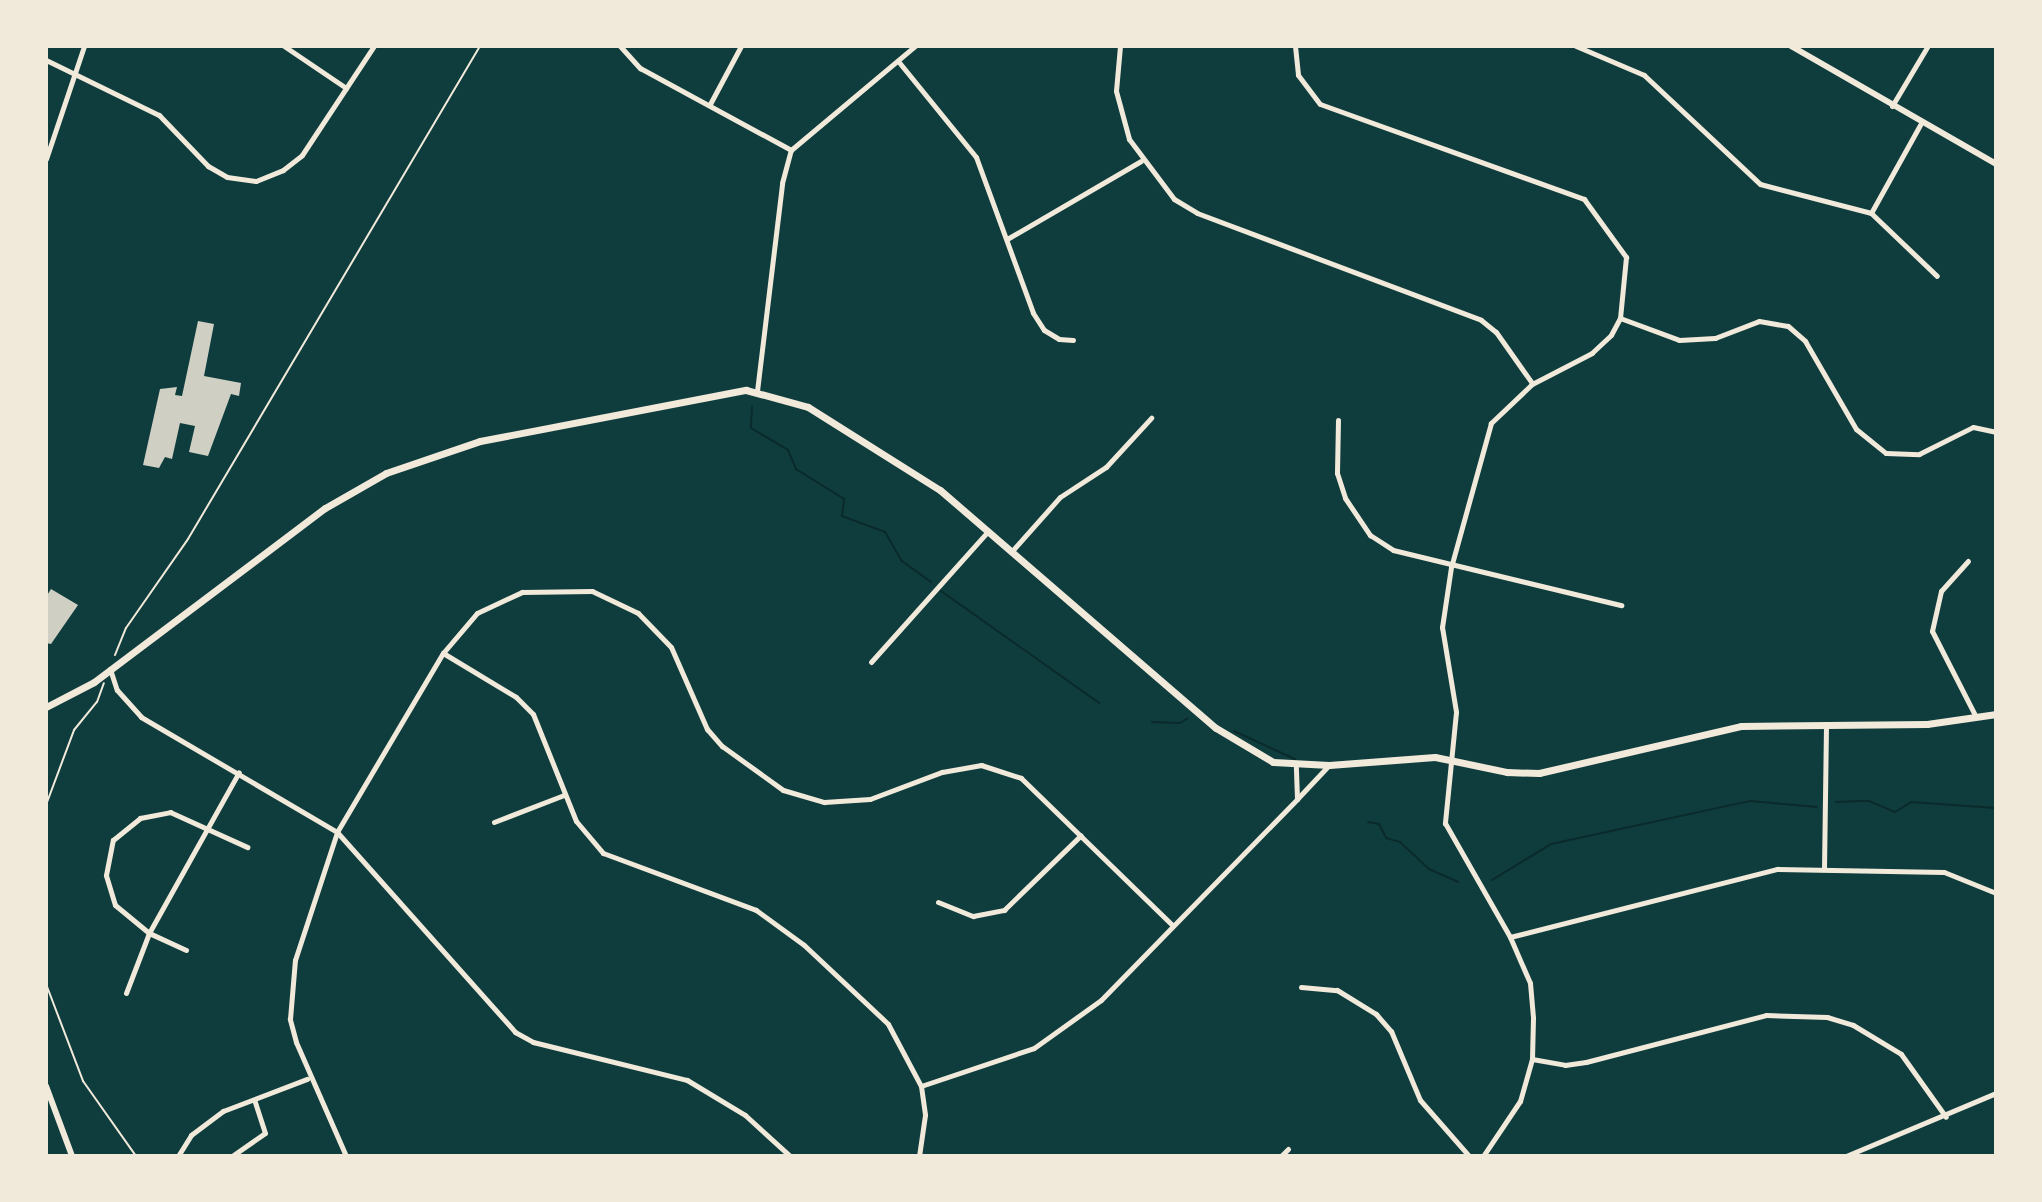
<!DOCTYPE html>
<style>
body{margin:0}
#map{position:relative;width:2042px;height:1202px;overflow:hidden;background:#0f3d3e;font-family:Cabin,sans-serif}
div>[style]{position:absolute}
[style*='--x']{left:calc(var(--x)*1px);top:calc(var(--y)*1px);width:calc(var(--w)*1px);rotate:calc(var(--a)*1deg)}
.stream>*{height:2px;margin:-1px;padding:0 1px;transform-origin:1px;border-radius:1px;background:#0a2a2b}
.building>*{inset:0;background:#cfcfc3}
.path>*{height:2px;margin:-1px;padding:0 1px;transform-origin:1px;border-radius:1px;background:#f1e9da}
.minor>*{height:5px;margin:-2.5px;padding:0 2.5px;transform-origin:2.5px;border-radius:2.5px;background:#f1e9da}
.tertiary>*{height:6px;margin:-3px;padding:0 3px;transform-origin:3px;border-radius:3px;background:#f1e9da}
.secondary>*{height:7px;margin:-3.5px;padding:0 3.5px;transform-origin:3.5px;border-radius:3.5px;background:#f1e9da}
span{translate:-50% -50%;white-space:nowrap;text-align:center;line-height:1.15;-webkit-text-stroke:8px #f1e9da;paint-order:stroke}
.frame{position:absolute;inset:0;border:48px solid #f1e9da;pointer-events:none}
</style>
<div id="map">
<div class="stream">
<div style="--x:752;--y:406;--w:22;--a:93"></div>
<div style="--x:751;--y:428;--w:43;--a:30.7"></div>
<div style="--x:788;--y:450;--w:21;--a:67"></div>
<div style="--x:796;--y:469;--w:57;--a:32"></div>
<div style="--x:844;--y:499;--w:17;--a:97"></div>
<div style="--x:842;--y:516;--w:46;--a:20.4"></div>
<div style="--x:885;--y:532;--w:34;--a:60"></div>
<div style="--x:902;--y:561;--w:36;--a:36"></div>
<div style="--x:941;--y:591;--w:194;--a:35.3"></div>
<div style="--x:1152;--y:722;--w:28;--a:2"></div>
<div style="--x:1180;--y:723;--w:9;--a:-32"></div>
<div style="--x:1234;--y:731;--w:67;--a:24.7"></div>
<div style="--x:1836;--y:802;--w:33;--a:-2"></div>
<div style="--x:1869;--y:801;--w:28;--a:23"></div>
<div style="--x:1895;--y:812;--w:19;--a:-32"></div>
<div style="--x:1911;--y:802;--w:85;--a:4"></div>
<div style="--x:1368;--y:822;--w:11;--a:10"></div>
<div style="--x:1379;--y:824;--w:16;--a:63"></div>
<div style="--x:1386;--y:838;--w:15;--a:16"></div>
<div style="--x:1400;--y:842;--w:40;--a:43"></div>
<div style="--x:1429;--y:869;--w:32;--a:24"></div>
<div style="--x:1492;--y:880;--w:69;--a:-31.4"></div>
<div style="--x:1551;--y:844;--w:204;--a:-12.2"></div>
<div style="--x:1750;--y:801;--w:67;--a:5.1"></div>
</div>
<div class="building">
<div style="clip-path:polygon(198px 321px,214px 324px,204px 376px,241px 383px,239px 396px,231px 394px,208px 456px,189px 452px,195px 426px,180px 423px,172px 459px,165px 457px,159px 468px,143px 465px,160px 389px,177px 387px,175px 395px,182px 396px)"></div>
<div style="clip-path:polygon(51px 589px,78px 605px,51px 644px,46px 643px,46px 597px)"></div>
</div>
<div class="path">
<div style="--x:115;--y:655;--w:29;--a:-68"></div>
<div style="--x:126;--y:628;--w:108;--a:-55.1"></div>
<div style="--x:188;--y:539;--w:573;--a:-59.36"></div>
<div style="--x:46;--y:805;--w:80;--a:-69.5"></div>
<div style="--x:74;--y:730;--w:36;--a:-51"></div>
<div style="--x:97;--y:702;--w:20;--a:-70"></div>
<div style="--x:46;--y:984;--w:104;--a:69.1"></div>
<div style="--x:83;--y:1081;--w:92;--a:54.8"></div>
</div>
<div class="minor">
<div style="--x:284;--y:46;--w:75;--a:34.1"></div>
<div style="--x:620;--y:46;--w:30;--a:48"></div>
<div style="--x:640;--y:68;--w:172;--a:28.5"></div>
<div style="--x:1120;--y:46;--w:45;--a:95.1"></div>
<div style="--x:1116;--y:91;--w:50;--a:74.8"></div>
<div style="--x:1129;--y:139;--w:75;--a:53.1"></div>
<div style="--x:1174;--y:199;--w:27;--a:31"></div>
<div style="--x:1197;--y:213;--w:303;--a:20.6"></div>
<div style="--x:1481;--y:320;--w:19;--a:39"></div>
<div style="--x:1496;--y:332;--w:62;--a:54.8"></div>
<div style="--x:1295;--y:46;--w:29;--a:84"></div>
<div style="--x:1298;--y:75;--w:36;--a:53"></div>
<div style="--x:1320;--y:104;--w:281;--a:19.8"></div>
<div style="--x:1584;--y:199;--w:72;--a:54.1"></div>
<div style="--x:1626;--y:257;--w:61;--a:95.6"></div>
<div style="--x:1620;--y:318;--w:19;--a:118"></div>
<div style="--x:1611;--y:335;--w:26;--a:137"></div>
<div style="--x:1592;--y:353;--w:68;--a:152.7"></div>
<div style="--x:1532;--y:384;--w:57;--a:136.4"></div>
<div style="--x:1491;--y:423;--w:149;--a:105.5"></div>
<div style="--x:1451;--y:567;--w:61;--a:98.5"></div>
<div style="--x:1442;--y:627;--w:86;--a:80.6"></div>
<div style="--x:1456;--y:712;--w:112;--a:95.7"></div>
<div style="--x:1445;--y:823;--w:131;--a:60.3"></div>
<div style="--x:1510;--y:937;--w:50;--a:66.5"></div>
<div style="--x:1530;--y:983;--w:35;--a:85"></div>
<div style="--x:1533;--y:1018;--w:41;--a:91.4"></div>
<div style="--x:1532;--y:1059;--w:44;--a:105.9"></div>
<div style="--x:1520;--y:1101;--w:66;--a:123.9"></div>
<div style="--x:1576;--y:46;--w:74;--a:23.1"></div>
<div style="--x:1644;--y:75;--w:159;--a:43.2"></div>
<div style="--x:1760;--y:184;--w:115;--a:14.6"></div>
<div style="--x:1871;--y:213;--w:91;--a:43.7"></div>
<div style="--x:46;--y:60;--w:126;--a:26"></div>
<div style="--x:159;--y:115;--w:71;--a:46.1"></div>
<div style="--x:208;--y:166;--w:22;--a:30"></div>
<div style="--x:227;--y:177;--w:29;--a:8"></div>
<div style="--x:256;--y:181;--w:29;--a:-22"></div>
<div style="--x:283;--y:170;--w:24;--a:-38"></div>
<div style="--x:302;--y:155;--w:131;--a:-56.6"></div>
<div style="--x:898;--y:61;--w:124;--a:50.9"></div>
<div style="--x:976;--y:157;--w:166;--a:69.9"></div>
<div style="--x:1033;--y:313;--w:20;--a:57"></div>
<div style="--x:1044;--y:330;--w:17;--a:31"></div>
<div style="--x:1059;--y:339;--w:14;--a:4"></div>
<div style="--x:710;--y:104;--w:66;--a:-61.9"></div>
<div style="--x:1892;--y:106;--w:69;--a:-59.3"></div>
<div style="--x:46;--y:159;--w:119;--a:-71.4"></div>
<div style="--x:1871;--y:213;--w:101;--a:-60.9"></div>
<div style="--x:1007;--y:239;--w:155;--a:-30.2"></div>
<div style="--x:1620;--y:318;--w:63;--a:20.4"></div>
<div style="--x:1679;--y:340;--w:36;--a:-3"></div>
<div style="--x:1715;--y:338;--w:47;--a:-21.1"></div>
<div style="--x:1759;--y:321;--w:29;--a:10"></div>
<div style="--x:1788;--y:326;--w:23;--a:41"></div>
<div style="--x:1805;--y:341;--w:102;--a:59.9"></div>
<div style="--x:1856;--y:429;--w:38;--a:39"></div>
<div style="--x:1886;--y:453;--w:33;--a:2"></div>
<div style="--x:1919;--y:454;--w:60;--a:-26.6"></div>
<div style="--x:1973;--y:427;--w:24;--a:12"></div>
<div style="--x:757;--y:391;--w:209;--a:-83.1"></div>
<div style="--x:782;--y:183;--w:34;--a:-75"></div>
<div style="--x:791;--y:150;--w:162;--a:-40"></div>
<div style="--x:1338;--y:420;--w:53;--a:91.1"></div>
<div style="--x:1337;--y:473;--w:26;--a:72"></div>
<div style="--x:1345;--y:498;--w:45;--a:56"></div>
<div style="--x:1370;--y:535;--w:27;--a:33"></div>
<div style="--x:1393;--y:550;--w:235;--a:13.6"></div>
<div style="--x:1012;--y:551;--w:72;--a:-48.4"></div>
<div style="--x:1060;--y:497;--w:55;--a:-33.1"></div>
<div style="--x:1106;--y:467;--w:67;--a:-47.4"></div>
<div style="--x:1968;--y:561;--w:40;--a:132"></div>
<div style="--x:1941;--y:591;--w:41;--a:102.7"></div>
<div style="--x:1932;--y:631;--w:97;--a:62.9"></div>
<div style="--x:443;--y:653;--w:85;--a:31.1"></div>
<div style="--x:516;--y:697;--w:24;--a:45"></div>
<div style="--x:533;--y:714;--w:115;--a:68.1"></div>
<div style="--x:576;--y:821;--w:42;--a:49.8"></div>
<div style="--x:603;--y:853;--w:163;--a:20.4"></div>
<div style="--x:756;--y:910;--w:59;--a:36.1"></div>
<div style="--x:804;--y:945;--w:115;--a:43.2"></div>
<div style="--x:888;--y:1024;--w:70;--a:62"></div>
<div style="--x:921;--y:1086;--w:29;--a:82"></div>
<div style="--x:925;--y:1115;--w:41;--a:98.3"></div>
<div style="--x:871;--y:662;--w:176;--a:-48.2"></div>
<div style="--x:110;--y:669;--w:22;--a:72"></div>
<div style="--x:117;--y:690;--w:36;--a:48"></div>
<div style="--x:141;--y:717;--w:227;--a:30.4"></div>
<div style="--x:337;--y:832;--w:268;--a:48.3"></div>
<div style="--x:515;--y:1032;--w:21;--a:29"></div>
<div style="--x:533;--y:1042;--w:159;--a:13.9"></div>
<div style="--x:687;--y:1080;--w:68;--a:31.1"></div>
<div style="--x:745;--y:1115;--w:61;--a:42.3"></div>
<div style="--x:1298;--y:798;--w:45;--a:-46.8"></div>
<div style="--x:494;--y:822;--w:75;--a:-21.1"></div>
<div style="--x:1824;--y:869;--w:144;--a:-89.2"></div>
<div style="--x:938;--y:902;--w:38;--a:22"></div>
<div style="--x:973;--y:916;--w:32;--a:-11"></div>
<div style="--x:1004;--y:910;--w:107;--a:-44.2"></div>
<div style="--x:1510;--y:937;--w:276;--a:-14.3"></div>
<div style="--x:1777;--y:869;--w:167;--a:1"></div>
<div style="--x:1944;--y:872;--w:56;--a:22"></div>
<div style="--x:186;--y:950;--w:41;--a:-155.3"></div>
<div style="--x:149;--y:933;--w:44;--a:-140.5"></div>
<div style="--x:115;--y:905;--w:31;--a:-107"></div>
<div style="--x:106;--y:875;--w:36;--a:-79"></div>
<div style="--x:113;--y:840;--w:35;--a:-39"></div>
<div style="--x:140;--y:818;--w:31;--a:-11"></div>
<div style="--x:170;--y:812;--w:85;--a:24.4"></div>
<div style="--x:1301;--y:987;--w:36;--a:5"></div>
<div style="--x:1337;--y:990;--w:46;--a:31.6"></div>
<div style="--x:1376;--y:1014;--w:23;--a:49"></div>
<div style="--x:1391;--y:1031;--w:75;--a:67.2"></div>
<div style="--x:1420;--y:1100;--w:74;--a:48.8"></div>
<div style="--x:126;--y:993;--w:64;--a:-69"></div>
<div style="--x:149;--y:933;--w:184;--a:-60.8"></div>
<div style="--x:1532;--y:1059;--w:34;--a:10"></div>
<div style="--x:1565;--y:1065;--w:21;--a:-8"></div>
<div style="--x:1586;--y:1062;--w:186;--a:-14.6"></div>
<div style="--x:1766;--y:1015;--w:61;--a:1.9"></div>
<div style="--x:1827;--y:1017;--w:27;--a:17"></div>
<div style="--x:1853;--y:1025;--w:56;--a:31.1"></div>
<div style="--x:1901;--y:1054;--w:77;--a:54.5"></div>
<div style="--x:921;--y:1086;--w:119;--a:-18.6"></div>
<div style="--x:1034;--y:1048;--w:82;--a:-35.6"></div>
<div style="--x:1101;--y:1000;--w:281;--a:-45.7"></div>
<div style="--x:1297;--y:799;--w:34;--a:-92"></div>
<div style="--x:178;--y:1156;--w:25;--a:-58"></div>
<div style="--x:191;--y:1135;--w:40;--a:-37"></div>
<div style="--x:223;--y:1111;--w:90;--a:-20.9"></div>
<div style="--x:232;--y:1156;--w:40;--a:-34.9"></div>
<div style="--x:265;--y:1133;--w:35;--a:-108"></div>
<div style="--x:346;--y:1156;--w:124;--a:-113.7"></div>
<div style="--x:296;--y:1042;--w:24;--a:-105"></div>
<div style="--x:290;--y:1019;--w:59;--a:-85.2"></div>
<div style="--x:295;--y:960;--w:135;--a:-71.8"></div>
<div style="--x:337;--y:832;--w:208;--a:-59.4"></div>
<div style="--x:443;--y:653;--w:52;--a:-49.6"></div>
<div style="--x:477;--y:613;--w:50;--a:-25"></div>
<div style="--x:522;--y:592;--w:70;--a:-0.8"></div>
<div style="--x:592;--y:591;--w:51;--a:25.6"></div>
<div style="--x:638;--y:613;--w:47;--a:45.9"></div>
<div style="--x:671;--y:647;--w:90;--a:66.3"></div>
<div style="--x:707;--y:729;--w:23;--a:49"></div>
<div style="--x:722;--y:746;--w:75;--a:35.8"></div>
<div style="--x:783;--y:790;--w:43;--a:16.3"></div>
<div style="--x:824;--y:802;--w:46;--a:-3.7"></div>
<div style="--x:870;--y:799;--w:77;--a:-20.6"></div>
<div style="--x:942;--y:772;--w:40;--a:-10"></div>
<div style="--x:981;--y:765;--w:42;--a:18"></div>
<div style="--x:1021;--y:778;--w:212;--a:44.2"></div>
<div style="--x:1281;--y:1156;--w:10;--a:-45"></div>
<div style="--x:1846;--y:1156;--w:163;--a:-22.8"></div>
</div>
<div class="tertiary">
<div style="--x:1791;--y:46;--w:237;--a:29.9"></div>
<div style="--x:46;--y:1086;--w:75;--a:69.6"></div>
</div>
<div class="secondary">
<div style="--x:46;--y:707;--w:54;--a:-27.5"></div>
<div style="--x:94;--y:682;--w:289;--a:-37"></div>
<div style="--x:325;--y:508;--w:70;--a:-29.8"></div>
<div style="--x:386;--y:473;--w:99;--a:-18.8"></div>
<div style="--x:480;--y:441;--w:271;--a:-10.9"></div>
<div style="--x:746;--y:390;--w:64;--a:15.3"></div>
<div style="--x:808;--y:407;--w:156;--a:32.2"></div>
<div style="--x:940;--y:490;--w:364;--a:40.8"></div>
<div style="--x:1216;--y:728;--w:66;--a:30.8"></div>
<div style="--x:1273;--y:762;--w:56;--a:3.1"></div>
<div style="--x:1329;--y:765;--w:106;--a:-4.3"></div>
<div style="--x:1435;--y:757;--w:74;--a:11.8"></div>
<div style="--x:1507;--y:772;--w:32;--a:2"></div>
<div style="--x:1539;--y:773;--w:207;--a:-13.1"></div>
<div style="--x:1741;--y:726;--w:186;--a:-0.6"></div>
<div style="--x:1927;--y:724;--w:70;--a:-8.2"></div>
</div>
<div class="frame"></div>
</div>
